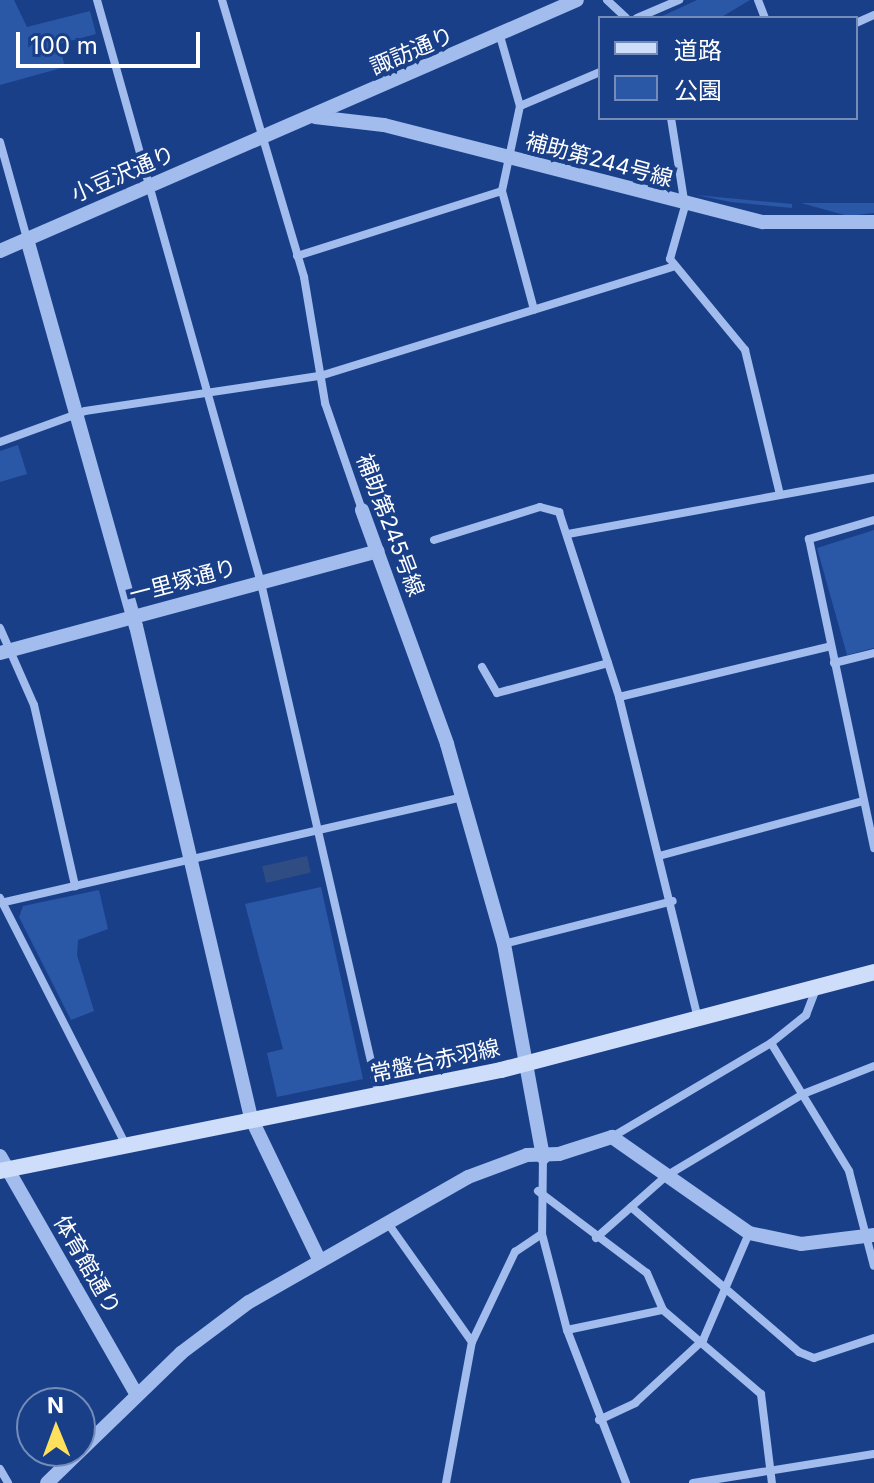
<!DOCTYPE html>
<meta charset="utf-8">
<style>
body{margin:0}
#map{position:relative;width:874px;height:1483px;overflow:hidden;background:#193f89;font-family:Inter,"Noto Sans JP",sans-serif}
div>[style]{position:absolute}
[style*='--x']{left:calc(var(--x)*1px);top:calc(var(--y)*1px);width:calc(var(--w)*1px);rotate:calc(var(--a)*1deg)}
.green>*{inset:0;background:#2b57a7}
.water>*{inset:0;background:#2f4c83;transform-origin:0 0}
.minor>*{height:8px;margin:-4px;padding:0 4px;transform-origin:4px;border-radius:4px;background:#a1bced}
.tertiary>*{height:14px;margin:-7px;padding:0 7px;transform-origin:7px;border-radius:7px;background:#a1bced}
.secondary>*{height:16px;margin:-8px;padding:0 8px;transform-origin:8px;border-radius:8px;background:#ceddf9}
span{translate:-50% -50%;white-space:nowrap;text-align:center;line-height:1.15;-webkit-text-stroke:8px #193f89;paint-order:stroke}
.street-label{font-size:22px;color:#fff}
.legend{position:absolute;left:598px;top:16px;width:260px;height:104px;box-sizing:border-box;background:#193f89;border:2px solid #758cb8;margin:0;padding:10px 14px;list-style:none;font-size:24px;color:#fff}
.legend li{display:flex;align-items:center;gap:16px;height:40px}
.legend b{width:40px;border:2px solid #758cb8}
.north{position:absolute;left:16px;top:1387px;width:80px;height:80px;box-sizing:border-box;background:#193f89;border:2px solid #758cb8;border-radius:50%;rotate:359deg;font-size:22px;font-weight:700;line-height:32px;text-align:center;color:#fff}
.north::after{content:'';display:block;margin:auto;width:28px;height:36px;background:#ffe05d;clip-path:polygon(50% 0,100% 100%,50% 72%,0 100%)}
.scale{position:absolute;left:16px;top:32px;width:184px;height:36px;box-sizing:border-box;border:4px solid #fff;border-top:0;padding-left:10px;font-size:24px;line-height:28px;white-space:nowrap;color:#fff;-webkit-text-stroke:6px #193f89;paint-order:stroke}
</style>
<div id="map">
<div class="green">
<div style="clip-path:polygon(0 0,14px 0,27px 27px,90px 11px,96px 34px,59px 44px,65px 67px,0 85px)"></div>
<div style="clip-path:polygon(697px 0,750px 0,720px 18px,658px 18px)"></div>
<div style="clip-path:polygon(696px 195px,792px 204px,792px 208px,731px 202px)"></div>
<div style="clip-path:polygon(801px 203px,874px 203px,874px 213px,848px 216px)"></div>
<div style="clip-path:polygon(18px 445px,27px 474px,0 482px,0 451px)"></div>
<div style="clip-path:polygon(874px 530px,874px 648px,847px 655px,817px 548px)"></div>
<div style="clip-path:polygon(321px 887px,363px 1079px,277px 1097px,267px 1053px,283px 1049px,245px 904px)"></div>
<div style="clip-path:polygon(99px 890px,108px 929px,78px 940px,77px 955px,94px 1011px,71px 1020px,19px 917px,23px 906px)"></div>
</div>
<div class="water">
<div style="left:307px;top:856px;width:17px;height:46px;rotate:77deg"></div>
</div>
<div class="minor">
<div style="--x:97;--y:0;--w:606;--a:74.29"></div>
<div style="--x:261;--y:583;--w:526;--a:77.05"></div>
<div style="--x:222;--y:0;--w:289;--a:73.5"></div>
<div style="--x:304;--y:277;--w:128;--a:80.5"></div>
<div style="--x:325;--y:403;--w:113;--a:70.9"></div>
<div style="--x:607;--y:0;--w:26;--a:43"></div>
<div style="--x:758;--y:0;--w:19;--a:69"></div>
<div style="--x:637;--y:18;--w:46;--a:-23.2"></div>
<div style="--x:856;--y:23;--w:20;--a:-24"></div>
<div style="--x:500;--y:36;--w:73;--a:74.1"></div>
<div style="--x:520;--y:106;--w:87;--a:102"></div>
<div style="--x:502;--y:191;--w:123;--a:74.9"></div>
<div style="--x:520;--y:106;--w:87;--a:-23"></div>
<div style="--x:671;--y:118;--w:89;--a:81"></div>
<div style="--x:685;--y:206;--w:55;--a:105.8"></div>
<div style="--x:670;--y:259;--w:118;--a:50.5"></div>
<div style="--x:745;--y:350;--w:149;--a:76.4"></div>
<div style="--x:0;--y:142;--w:101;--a:74.4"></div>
<div style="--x:297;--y:256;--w:215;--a:-17.6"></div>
<div style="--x:0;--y:442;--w:90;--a:-20"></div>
<div style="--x:85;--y:411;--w:238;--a:-8.5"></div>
<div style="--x:320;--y:376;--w:369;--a:-17.2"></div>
<div style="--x:874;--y:520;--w:68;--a:163.7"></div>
<div style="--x:809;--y:539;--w:316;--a:78.1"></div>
<div style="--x:568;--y:534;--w:311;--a:-10.4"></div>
<div style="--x:434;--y:540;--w:111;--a:-17.3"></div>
<div style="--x:540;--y:507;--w:20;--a:15"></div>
<div style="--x:559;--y:512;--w:194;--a:72"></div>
<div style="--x:619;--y:697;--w:326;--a:76.2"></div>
<div style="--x:0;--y:628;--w:84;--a:66.2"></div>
<div style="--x:34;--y:705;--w:186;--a:77.2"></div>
<div style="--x:834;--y:663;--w:41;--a:-14"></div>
<div style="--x:482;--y:667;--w:30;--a:60"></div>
<div style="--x:497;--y:693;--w:115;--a:-15.1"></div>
<div style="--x:619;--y:697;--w:218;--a:-13.5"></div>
<div style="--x:659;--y:856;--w:211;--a:-15.1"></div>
<div style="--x:0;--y:898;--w:275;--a:63"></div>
<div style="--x:0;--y:903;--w:470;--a:-12.9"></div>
<div style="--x:504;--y:944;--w:174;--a:-14.3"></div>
<div style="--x:771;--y:1043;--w:150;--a:58.6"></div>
<div style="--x:849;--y:1171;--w:98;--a:75.3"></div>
<div style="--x:612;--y:1137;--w:185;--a:-30.6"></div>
<div style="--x:771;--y:1043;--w:45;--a:-38.7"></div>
<div style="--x:806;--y:1015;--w:30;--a:-69"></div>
<div style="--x:543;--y:1157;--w:77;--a:90.7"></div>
<div style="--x:542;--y:1234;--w:99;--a:75.4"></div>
<div style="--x:567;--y:1330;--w:164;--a:68.9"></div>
<div style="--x:538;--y:1191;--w:136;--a:37"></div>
<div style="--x:647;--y:1273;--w:40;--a:66.6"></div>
<div style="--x:663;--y:1310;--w:129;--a:40.6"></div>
<div style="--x:761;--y:1394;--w:90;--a:83"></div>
<div style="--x:631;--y:1207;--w:222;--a:40.8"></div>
<div style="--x:799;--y:1352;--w:16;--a:22"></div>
<div style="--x:814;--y:1358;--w:63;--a:-18.4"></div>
<div style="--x:387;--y:1222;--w:147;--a:54.7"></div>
<div style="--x:596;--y:1238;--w:94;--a:-41.5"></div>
<div style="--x:666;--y:1176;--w:160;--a:-30.9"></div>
<div style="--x:803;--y:1094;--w:76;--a:-21.5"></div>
<div style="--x:567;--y:1330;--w:98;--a:-11.8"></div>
<div style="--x:599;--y:1420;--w:40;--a:-25"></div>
<div style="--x:635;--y:1403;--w:93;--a:-42.8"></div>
<div style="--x:703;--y:1340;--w:116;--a:-66.7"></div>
<div style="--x:0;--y:1469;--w:16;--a:60"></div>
<div style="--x:446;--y:1483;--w:143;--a:-79.6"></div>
<div style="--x:472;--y:1342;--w:100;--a:-64.5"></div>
<div style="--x:515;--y:1252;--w:32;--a:-34"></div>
<div style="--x:693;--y:1483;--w:183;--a:-9.1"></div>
</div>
<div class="tertiary">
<div style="--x:315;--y:117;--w:69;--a:6.6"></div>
<div style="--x:384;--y:125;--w:391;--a:14.4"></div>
<div style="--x:763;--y:222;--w:111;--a:0"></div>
<div style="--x:27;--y:239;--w:402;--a:74.3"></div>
<div style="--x:136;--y:626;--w:505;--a:76.84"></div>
<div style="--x:251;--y:1118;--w:157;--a:64.3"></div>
<div style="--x:0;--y:251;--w:629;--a:-23.51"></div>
<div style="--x:362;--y:510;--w:249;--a:70"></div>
<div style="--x:447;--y:744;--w:208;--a:74.1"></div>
<div style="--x:504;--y:944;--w:217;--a:79.6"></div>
<div style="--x:0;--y:653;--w:391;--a:-15.1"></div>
<div style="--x:0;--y:1156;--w:275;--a:60.2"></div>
<div style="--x:47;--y:1483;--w:187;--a:-44.1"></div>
<div style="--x:181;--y:1353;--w:85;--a:-36.9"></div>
<div style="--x:249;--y:1302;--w:252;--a:-29.7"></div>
<div style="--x:468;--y:1177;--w:63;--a:-20.4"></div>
<div style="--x:527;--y:1155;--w:32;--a:-2"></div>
<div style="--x:559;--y:1154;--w:56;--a:-17.8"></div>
<div style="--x:612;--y:1137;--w:167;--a:35"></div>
<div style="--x:749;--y:1233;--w:53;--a:11.9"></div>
<div style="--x:801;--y:1244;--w:74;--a:-7"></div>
</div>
<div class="secondary">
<div style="--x:0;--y:1171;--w:511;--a:-11.4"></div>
<div style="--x:501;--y:1070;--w:386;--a:-14.7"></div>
</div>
<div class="street-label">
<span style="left:412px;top:51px;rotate:-23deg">諏訪通り</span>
<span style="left:599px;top:160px;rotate:15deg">補助第244号線</span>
<span style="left:123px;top:174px;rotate:-23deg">小豆沢通り</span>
<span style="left:390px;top:525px;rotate:69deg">補助第245号線</span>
<span style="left:183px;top:581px;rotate:-15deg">一里塚通り</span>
<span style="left:435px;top:1061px;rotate:-12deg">常盤台赤羽線</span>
<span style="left:87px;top:1265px;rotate:60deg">体育館通り</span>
</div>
<ul class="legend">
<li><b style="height:10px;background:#ceddf9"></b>道路</li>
<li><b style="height:22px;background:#2b57a7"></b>公園</li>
</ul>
<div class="north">N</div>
<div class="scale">100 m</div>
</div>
